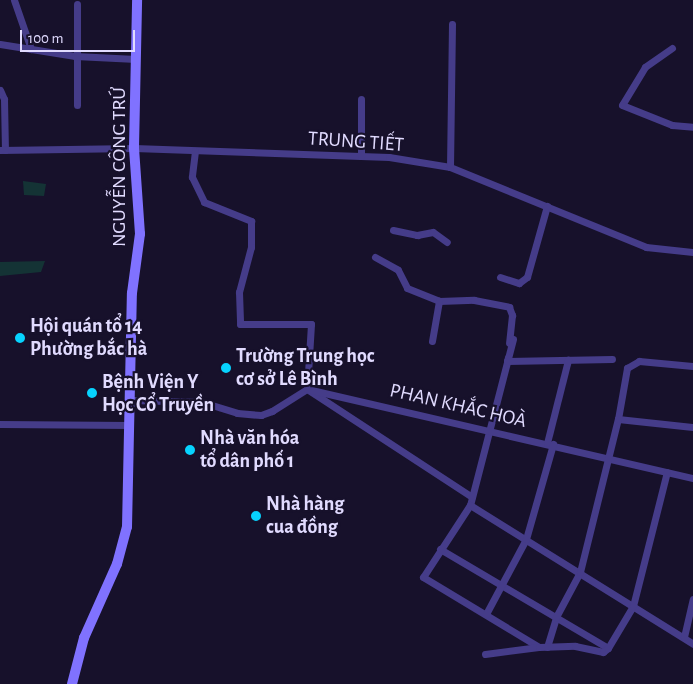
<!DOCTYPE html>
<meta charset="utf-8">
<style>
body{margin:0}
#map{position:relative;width:693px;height:684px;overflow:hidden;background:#17112b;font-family:"Alegreya Sans",sans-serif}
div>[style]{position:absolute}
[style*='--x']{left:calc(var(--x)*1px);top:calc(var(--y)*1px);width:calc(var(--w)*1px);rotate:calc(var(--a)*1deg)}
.green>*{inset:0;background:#143335}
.street>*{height:7px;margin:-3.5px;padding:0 3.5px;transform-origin:3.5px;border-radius:3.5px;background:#453c89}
.secondary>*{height:10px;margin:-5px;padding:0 5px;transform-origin:5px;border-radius:5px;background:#8072ff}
.dots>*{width:14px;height:14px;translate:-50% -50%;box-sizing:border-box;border:2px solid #17112b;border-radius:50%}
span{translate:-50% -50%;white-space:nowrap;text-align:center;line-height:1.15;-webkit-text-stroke:4.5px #17112b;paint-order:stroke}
.street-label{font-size:20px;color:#e1dbff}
.poi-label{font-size:20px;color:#e1dbff;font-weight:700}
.left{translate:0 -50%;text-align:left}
.scale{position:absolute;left:20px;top:30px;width:115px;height:22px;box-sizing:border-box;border:2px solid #e1dbff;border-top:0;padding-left:6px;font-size:15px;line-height:18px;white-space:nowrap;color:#e1dbff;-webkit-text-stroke:4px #17112b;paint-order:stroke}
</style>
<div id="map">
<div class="green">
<div style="clip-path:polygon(23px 181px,46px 184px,44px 196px,24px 195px)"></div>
<div style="clip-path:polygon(45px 261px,41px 272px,0 276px,0 262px)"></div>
</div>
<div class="street">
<div style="--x:14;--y:0;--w:52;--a:70.9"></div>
<div style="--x:77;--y:4;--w:101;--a:90"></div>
<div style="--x:0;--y:44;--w:76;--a:9.1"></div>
<div style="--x:75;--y:56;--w:61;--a:2.8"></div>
<div style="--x:672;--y:48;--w:33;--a:145"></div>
<div style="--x:645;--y:67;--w:44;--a:121.2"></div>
<div style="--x:622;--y:105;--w:54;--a:21.8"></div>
<div style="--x:672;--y:125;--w:21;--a:5"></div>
<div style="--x:0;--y:90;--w:10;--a:66"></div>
<div style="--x:4;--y:99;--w:51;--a:88.9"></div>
<div style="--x:0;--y:150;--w:134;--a:-0.9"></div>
<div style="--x:134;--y:148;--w:255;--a:2"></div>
<div style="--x:389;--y:157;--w:62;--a:9.3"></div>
<div style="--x:450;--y:167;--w:212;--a:22.2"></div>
<div style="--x:646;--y:247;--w:47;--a:6.1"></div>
<div style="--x:195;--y:151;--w:26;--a:97"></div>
<div style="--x:192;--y:177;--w:28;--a:64"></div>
<div style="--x:204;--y:202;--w:51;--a:22"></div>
<div style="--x:251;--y:221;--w:26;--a:90"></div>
<div style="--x:251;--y:247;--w:47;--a:104.9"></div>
<div style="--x:239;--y:292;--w:32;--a:88"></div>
<div style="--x:240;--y:324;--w:71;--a:0"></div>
<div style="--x:311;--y:324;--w:65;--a:93.5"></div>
<div style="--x:307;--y:389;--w:197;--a:33.2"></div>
<div style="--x:361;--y:156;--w:57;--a:-90"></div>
<div style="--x:450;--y:167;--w:143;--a:-89.2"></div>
<div style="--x:393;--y:230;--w:25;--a:12"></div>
<div style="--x:417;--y:235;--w:16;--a:-11"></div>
<div style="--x:433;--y:232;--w:17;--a:36"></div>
<div style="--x:375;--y:257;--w:26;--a:29"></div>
<div style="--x:398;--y:270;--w:20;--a:63"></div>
<div style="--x:407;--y:288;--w:35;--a:22"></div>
<div style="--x:439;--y:301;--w:35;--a:-2"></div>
<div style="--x:474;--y:300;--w:36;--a:11"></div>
<div style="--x:509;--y:307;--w:9;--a:69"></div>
<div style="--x:512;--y:315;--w:28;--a:96"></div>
<div style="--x:500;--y:277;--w:20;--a:18"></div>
<div style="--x:519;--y:283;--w:10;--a:-37"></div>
<div style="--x:527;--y:277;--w:74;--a:-74.3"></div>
<div style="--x:513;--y:339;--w:171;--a:104.5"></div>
<div style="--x:470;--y:505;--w:86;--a:123.1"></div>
<div style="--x:423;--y:577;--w:135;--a:31.1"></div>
<div style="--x:432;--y:341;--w:41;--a:-80.1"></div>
<div style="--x:508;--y:357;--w:4;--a:104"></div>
<div style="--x:507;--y:361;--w:105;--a:-1.1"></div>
<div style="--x:131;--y:400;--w:71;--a:1.6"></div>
<div style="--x:202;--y:402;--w:37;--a:17"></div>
<div style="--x:237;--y:413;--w:24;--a:5"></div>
<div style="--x:261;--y:415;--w:12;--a:-20"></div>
<div style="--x:272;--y:411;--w:41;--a:-32.2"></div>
<div style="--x:307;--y:389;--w:396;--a:13"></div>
<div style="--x:618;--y:419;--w:75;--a:6.1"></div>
<div style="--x:0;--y:424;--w:130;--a:0.4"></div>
<div style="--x:547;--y:443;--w:86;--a:-75.8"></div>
<div style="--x:470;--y:505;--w:263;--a:31.9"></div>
<div style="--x:440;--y:549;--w:195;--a:30.5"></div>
<div style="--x:486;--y:614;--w:85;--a:-61.9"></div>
<div style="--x:526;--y:539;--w:99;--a:-74.1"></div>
<div style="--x:684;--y:637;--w:39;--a:-77"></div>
<div style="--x:547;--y:647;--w:31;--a:-73"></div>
<div style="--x:556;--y:617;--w:51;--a:-61.9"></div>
<div style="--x:580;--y:572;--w:158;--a:-76.1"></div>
<div style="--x:618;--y:419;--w:52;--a:-80"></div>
<div style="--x:627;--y:368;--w:14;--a:-30"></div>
<div style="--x:639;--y:361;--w:54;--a:5.3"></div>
<div style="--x:485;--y:654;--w:54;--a:-7.4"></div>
<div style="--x:539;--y:647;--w:36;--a:-2"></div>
<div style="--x:575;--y:646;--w:29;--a:12"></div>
<div style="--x:603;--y:652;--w:6;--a:-39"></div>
<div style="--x:608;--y:648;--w:49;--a:-59.2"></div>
<div style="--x:633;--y:606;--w:138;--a:-75.8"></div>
</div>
<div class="secondary">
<div style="--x:72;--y:684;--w:48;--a:-75.4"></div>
<div style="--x:84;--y:638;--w:81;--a:-66"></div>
<div style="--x:117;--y:564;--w:38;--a:-75"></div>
<div style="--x:127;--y:527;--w:234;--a:-88.8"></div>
<div style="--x:132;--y:293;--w:60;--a:-82.3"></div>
<div style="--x:140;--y:234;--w:86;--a:-94"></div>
<div style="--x:134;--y:148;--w:148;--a:-88.8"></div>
</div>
<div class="dots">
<div style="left:20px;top:338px;background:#07d3fe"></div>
<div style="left:226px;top:368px;background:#07d3fe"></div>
<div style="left:92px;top:393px;background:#07d3fe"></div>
<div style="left:190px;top:450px;background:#07d3fe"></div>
<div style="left:256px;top:516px;background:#07d3fe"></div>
</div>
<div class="street-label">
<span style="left:356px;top:142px;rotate:4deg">TRUNG TIẾT</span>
<span style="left:119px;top:167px;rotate:-90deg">NGUYỄN CÔNG TRỨ</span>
<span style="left:458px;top:406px;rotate:13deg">PHAN KHẮC HOÀ</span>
</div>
<div class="poi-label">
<span class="left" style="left:30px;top:338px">Hội quán tổ 14<br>Phường bắc hà</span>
<span class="left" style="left:236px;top:368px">Trường Trung học<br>cơ sở Lê Bình</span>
<span class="left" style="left:102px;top:394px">Bệnh Viện Y<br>Học Cổ Truyền</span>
<span class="left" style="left:200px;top:450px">Nhà văn hóa<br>tổ dân phố 1</span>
<span class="left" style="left:266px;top:516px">Nhà hàng<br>cua đồng</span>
</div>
<div class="scale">100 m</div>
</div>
